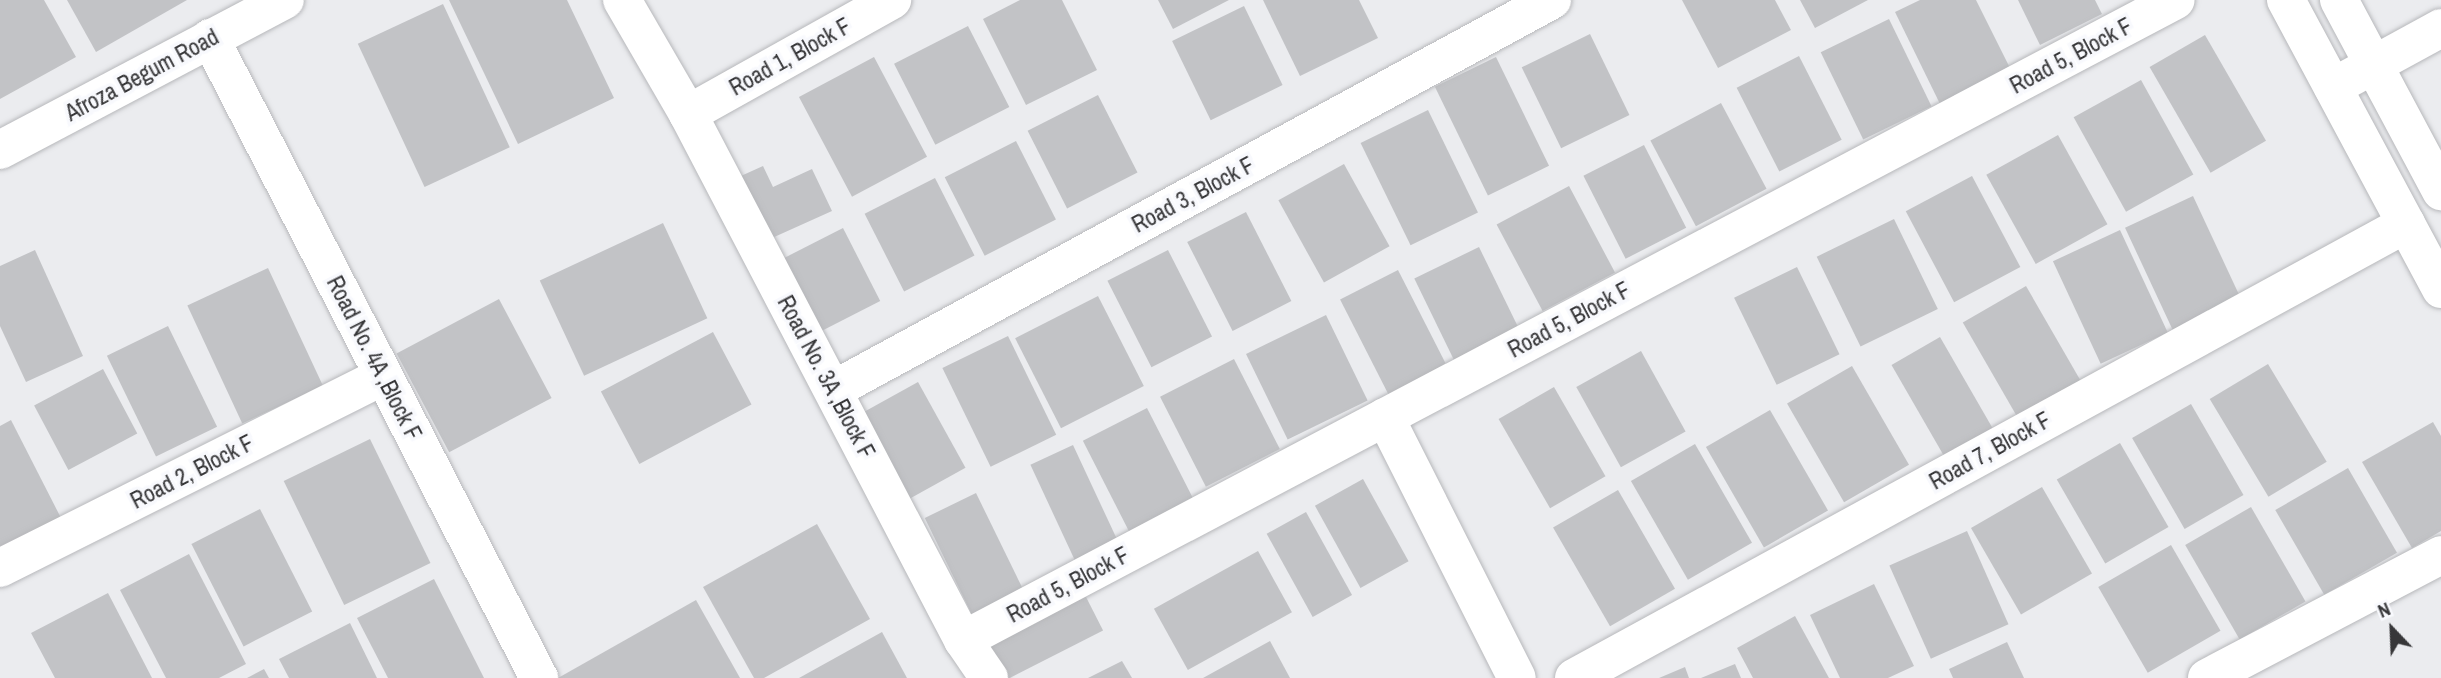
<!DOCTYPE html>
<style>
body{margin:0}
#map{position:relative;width:2441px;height:678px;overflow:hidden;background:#ebecef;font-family:"Archivo Narrow",sans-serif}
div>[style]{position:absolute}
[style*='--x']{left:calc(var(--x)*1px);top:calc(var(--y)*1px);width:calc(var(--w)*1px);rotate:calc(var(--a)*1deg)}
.building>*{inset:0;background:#c2c3c6;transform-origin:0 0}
.roads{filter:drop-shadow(0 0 2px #b7b8bb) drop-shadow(0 0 2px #b7b8bb)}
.minor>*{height:38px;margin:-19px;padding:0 19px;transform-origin:19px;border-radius:19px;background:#fff}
.tertiary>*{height:38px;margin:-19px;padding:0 19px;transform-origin:19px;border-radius:19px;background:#fff}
span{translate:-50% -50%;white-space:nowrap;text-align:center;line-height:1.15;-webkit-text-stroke:7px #f8f9fd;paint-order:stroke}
.street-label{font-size:23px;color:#373739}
.north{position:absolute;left:2357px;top:594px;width:70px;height:70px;-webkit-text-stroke:5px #f8f9fd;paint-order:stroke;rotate:337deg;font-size:19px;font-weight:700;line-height:28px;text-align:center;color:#373739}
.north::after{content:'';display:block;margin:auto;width:24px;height:32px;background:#373739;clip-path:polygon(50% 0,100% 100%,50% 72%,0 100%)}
</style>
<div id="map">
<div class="building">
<div style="clip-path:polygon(0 0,44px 0,76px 57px,0 99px)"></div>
<div style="clip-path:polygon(67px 0,187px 0,96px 52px)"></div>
<div style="clip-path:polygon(449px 0,567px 0,614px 98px,518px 144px)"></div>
<div style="clip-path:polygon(1020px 0,1062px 0,1097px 70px,1026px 105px,983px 19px)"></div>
<div style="clip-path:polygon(1158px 0,1229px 0,1173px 29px)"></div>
<div style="clip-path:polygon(1263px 0,1359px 0,1378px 38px,1300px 76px)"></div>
<div style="clip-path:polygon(1682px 0,1775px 0,1791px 30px,1718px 68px)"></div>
<div style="clip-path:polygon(1800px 0,1868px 0,1815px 28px)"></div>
<div style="clip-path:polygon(1920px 0,1976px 0,2012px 72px,1941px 106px,1895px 12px)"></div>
<div style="clip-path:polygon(2018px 0,2095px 0,2102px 14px,2040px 45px)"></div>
<div style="left:443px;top:4px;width:158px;height:94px;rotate:65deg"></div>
<div style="left:1244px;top:6px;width:88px;height:80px;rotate:64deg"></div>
<div style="left:1889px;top:19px;width:97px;height:76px;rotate:64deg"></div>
<div style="left:968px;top:26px;width:91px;height:83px;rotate:63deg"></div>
<div style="left:1590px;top:34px;width:90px;height:76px;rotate:64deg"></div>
<div style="left:2205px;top:35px;width:122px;height:64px;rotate:60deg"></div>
<div style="left:1799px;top:56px;width:94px;height:70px;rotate:63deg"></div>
<div style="left:874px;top:57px;width:113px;height:85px;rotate:62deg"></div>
<div style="left:1496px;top:57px;width:121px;height:68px;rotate:64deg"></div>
<div style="left:2141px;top:80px;width:108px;height:77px;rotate:61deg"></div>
<div style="left:1098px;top:95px;width:87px;height:79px;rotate:63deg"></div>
<div style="left:1721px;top:103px;width:97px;height:80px;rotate:62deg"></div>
<div style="left:1428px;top:110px;width:114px;height:75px;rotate:64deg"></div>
<div style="left:2058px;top:135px;width:102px;height:82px;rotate:61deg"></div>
<div style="left:1016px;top:141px;width:88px;height:80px;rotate:63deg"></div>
<div style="left:1644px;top:145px;width:93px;height:68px;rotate:63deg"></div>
<div style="left:1344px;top:164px;width:94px;height:75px;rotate:61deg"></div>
<div style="clip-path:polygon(763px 166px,773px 187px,812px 169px,832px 211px,761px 243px,732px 180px)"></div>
<div style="left:1972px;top:176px;width:103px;height:75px;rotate:62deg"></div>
<div style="left:935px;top:178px;width:87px;height:79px;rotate:63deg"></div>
<div style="left:1569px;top:186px;width:98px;height:82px;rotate:62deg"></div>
<div style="left:2193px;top:196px;width:114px;height:75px;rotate:65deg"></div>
<div style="left:1246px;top:212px;width:100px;height:66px;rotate:63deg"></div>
<div style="left:1894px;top:219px;width:100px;height:86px;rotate:64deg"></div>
<div style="left:663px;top:223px;width:105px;height:136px;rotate:65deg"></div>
<div style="left:843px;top:228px;width:82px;height:67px;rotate:63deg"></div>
<div style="left:2120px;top:230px;width:113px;height:74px;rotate:65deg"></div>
<div style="left:1479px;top:247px;width:93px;height:72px;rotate:64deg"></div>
<div style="clip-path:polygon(35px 250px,83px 356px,26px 382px,0 326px,0 266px)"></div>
<div style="left:1168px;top:250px;width:97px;height:68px;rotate:63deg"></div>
<div style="left:1797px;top:267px;width:97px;height:70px;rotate:64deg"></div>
<div style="left:268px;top:268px;width:130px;height:89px;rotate:65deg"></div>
<div style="left:1398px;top:270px;width:112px;height:65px;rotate:63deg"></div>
<div style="left:2026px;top:286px;width:109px;height:73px;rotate:60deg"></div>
<div style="left:1098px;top:296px;width:101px;height:93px;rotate:63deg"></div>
<div style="left:499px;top:299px;width:112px;height:116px;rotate:62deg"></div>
<div style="left:1326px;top:315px;width:95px;height:89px;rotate:64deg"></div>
<div style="left:168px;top:326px;width:112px;height:68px;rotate:64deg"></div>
<div style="left:713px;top:332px;width:82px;height:127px;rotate:62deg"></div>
<div style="left:1008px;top:336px;width:110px;height:73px;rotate:64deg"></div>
<div style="left:1940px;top:337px;width:107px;height:56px;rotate:60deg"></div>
<div style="left:1641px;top:351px;width:92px;height:74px;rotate:61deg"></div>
<div style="left:1234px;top:359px;width:101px;height:83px;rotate:63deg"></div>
<div style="left:2268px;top:364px;width:114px;height:68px;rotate:59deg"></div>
<div style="left:1852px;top:366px;width:114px;height:75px;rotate:60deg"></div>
<div style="left:103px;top:369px;width:73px;height:78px;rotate:62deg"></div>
<div style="left:918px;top:382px;width:98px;height:64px;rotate:61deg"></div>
<div style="left:1554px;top:387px;width:103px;height:64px;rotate:60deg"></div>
<div style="left:2191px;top:404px;width:105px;height:68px;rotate:60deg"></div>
<div style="left:1147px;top:408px;width:103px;height:72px;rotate:63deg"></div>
<div style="left:1770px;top:410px;width:116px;height:74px;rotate:60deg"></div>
<div style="clip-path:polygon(11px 420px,61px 518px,0 550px,0 426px)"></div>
<div style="clip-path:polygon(2433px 422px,2441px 436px,2441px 531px,2412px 548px,2362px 462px)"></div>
<div style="left:370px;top:439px;width:138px;height:96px;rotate:64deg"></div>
<div style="left:2120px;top:443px;width:97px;height:73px;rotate:60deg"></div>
<div style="left:1695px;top:444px;width:114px;height:74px;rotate:60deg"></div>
<div style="left:1073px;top:445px;width:106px;height:47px;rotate:65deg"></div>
<div style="left:2348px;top:468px;width:98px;height:84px;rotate:60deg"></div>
<div style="left:1363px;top:479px;width:94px;height:55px;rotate:61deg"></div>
<div style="left:2042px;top:487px;width:100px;height:82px;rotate:60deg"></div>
<div style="left:1618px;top:490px;width:114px;height:75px;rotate:60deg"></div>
<div style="left:976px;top:493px;width:110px;height:57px;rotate:64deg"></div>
<div style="left:2251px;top:507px;width:109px;height:76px;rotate:60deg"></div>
<div style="left:260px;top:509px;width:115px;height:77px;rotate:63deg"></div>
<div style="left:1306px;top:512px;width:95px;height:45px;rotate:61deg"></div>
<div style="clip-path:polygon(817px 524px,870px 619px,764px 678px,754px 678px,703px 587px)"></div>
<div style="left:1967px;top:531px;width:102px;height:85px;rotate:66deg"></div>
<div style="left:2171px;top:545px;width:99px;height:84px;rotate:60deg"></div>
<div style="left:1258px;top:551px;width:70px;height:119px;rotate:61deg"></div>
<div style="clip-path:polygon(189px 554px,246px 664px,219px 678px,166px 678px,120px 590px)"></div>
<div style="clip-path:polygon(434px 579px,484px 678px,388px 678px,357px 618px)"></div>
<div style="clip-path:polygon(1874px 584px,1914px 666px,1888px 678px,1840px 678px,1810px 615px)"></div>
<div style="clip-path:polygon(108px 593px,152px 678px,55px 678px,31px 633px)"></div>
<div style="left:1084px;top:593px;width:42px;height:110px;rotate:63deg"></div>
<div style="clip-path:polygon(696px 600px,740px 678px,558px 678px)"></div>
<div style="clip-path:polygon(1795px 616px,1829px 678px,1753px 678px,1737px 648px)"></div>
<div style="clip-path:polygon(350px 623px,377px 678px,289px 678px,279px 659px)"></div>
<div style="clip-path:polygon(882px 632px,907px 678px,799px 678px)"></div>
<div style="clip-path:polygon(1270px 641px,1290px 678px,1203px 678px)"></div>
<div style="clip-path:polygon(2007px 642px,2024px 678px,1953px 678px,1949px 669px)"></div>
<div style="clip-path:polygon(1122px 661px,1132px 678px,1088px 678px)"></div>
<div style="clip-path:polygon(1735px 664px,1741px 678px,1701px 678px)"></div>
<div style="clip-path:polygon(1685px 667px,1689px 678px,1659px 678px)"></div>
<div style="clip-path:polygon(264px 669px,269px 678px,247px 678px)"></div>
</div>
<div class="roads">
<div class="minor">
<div style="--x:622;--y:0;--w:132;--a:59.9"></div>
<div style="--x:688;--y:114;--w:594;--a:62.4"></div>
<div style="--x:963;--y:640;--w:46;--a:55.6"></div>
<div style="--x:210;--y:38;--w:720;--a:62.79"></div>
<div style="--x:2333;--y:87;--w:123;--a:-28.6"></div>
<div style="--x:688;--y:114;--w:234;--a:-29.2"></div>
<div style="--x:833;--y:390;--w:818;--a:-28.48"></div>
<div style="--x:1385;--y:417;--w:292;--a:63.2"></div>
<div style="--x:0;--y:568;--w:428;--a:-26.6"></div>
<div style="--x:963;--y:640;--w:1371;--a:-27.82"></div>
<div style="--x:1574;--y:678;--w:948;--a:-28.62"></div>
<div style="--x:2207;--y:678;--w:264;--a:-27.7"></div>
</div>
<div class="tertiary">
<div style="--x:2286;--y:0;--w:328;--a:61.8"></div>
<div style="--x:2339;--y:0;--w:217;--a:61.9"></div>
<div style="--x:0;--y:150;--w:322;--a:-27.8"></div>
</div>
</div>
<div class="street-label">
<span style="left:2071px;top:56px;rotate:-28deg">Road 5, Block F</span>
<span style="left:790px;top:57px;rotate:-29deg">Road 1, Block F</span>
<span style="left:142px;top:75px;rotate:-28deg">Afroza Begum Road</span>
<span style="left:1193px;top:195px;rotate:-28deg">Road 3, Block F</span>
<span style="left:1569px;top:320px;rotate:-28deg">Road 5, Block F</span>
<span style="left:374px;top:358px;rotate:63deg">Road No. 4A ,Block F</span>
<span style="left:826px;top:377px;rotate:62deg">Road No. 3A ,Block F</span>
<span style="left:1990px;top:451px;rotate:-29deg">Road 7, Block F</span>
<span style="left:192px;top:472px;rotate:-27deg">Road 2, Block F</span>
<span style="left:1068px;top:585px;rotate:-28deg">Road 5, Block F</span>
</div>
<div class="north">N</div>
</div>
